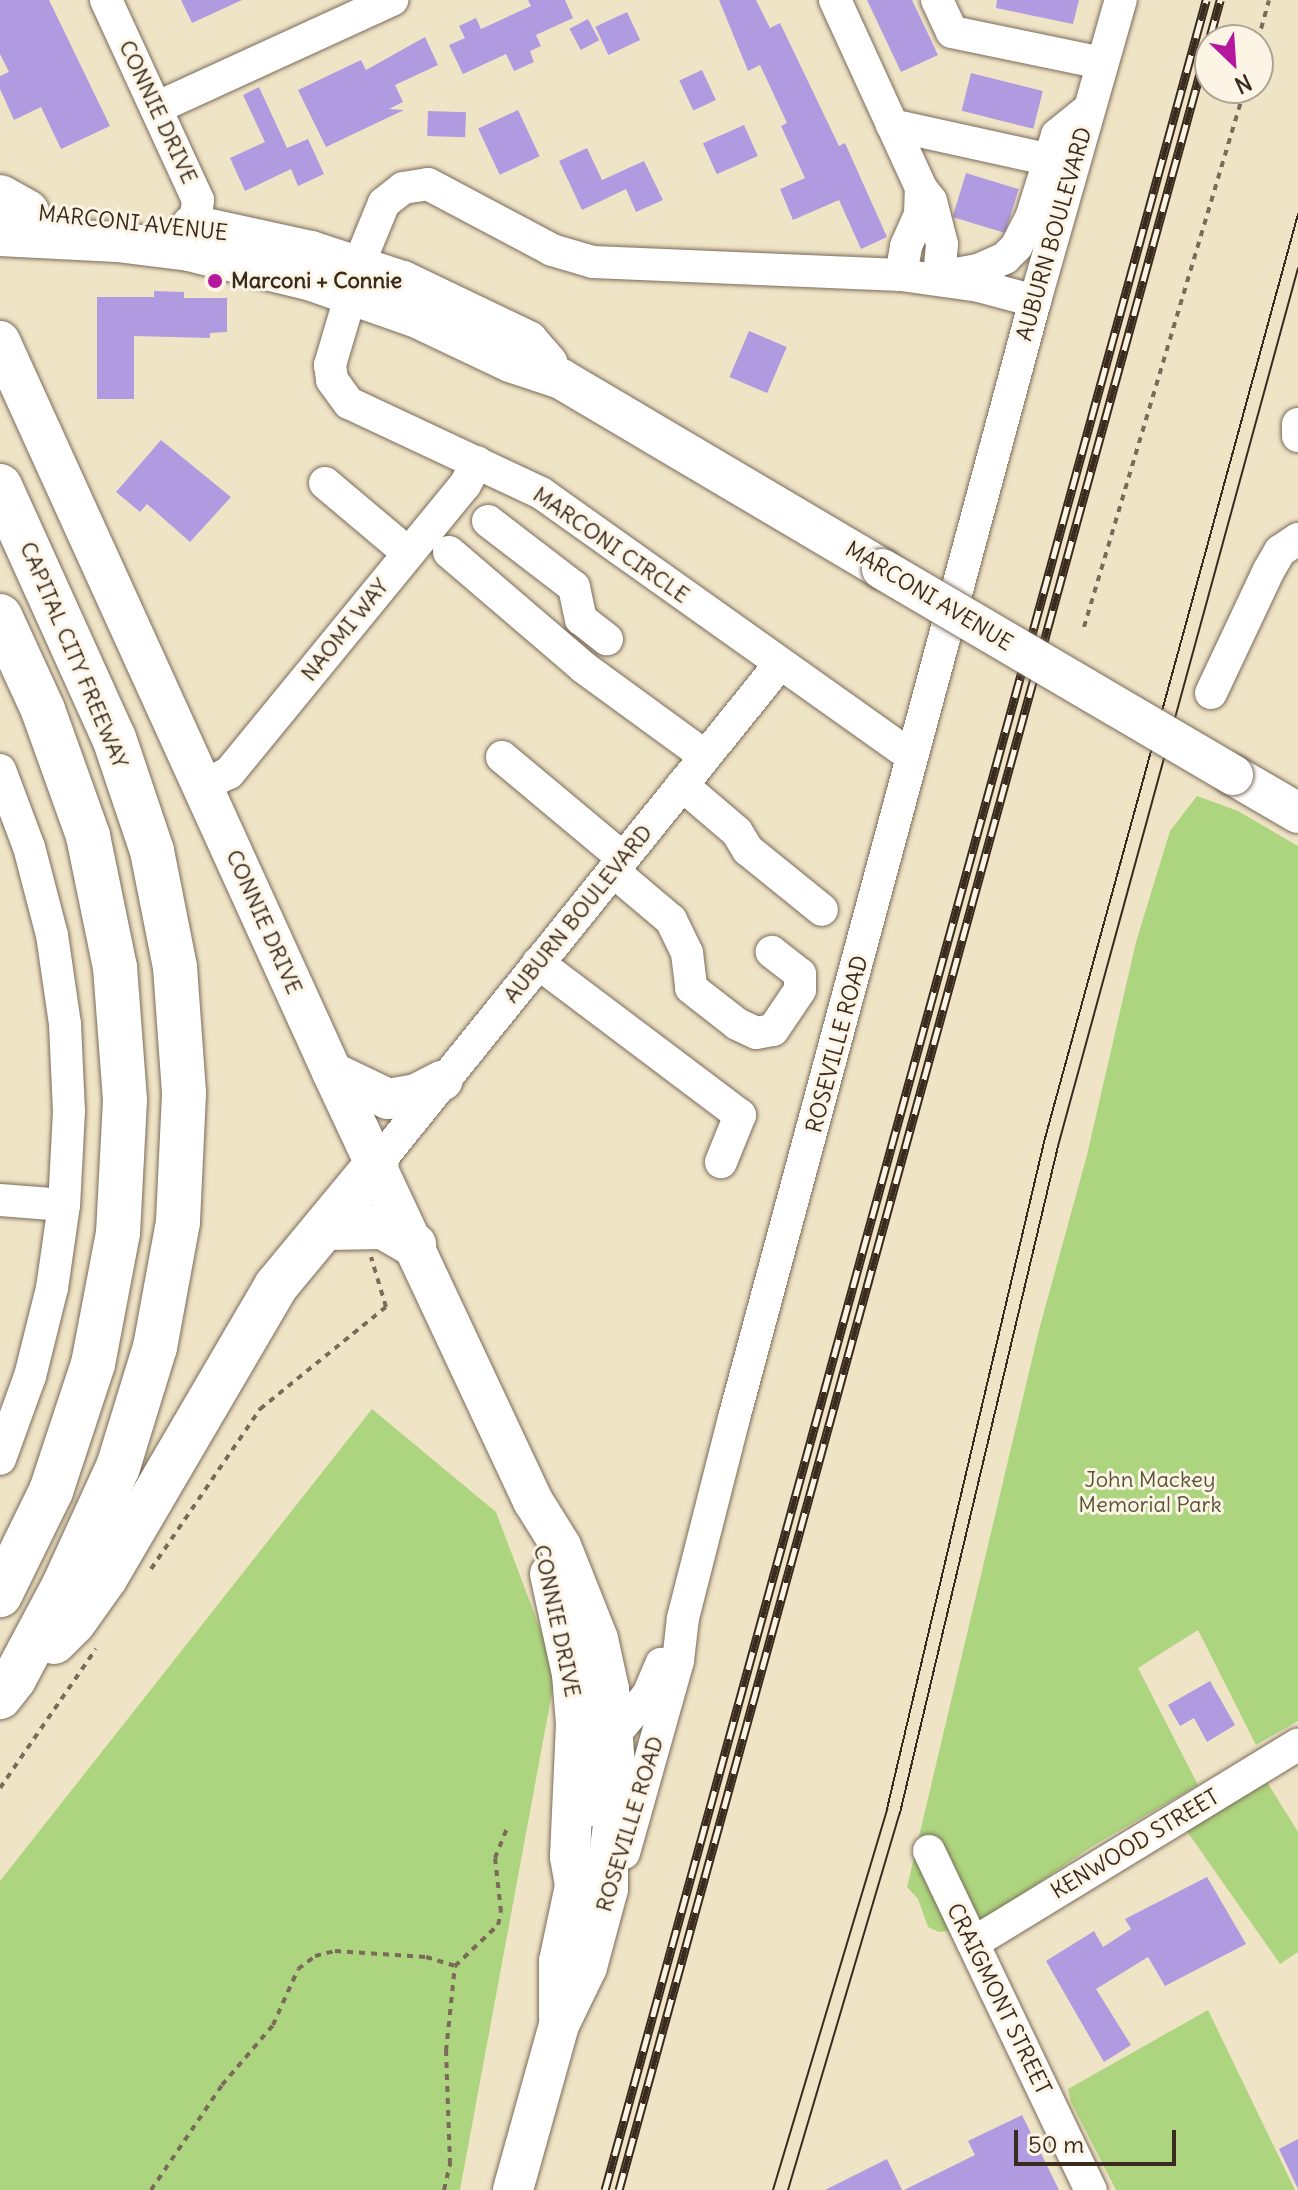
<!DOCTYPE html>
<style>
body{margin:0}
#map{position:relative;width:1298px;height:2190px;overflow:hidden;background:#f0e4c7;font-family:Delius,sans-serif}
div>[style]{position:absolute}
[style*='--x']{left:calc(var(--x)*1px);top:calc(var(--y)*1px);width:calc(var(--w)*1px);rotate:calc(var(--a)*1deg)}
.green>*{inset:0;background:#add47e}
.building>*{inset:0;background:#b19be0;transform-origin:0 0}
.path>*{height:4px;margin-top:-2px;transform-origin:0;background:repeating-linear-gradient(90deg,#7a6b59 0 6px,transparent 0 12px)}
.roads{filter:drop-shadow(0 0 2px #7a6b59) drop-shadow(0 0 2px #7a6b59)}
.minor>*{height:32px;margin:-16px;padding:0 16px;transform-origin:16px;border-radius:16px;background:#fff}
.major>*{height:40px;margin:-20px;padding:0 20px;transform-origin:20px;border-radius:20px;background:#fff}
.highway>*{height:44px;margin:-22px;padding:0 22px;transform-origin:22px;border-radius:22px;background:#fff}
.tram>*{height:2px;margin:-1px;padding:0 1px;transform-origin:1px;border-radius:1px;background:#3b2a1e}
.rail>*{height:9px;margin-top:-4.5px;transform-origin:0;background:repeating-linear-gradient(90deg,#fcf5e5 0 18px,#3b2a1e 0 36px);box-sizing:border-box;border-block:2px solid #3b2a1e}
.bridges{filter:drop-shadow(0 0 2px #7a6b59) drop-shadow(0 0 2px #7a6b59)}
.major-bridge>*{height:40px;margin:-20px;padding:0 20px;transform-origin:20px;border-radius:20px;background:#fff}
.dots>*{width:22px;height:22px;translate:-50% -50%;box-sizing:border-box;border:4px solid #fcf5e5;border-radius:50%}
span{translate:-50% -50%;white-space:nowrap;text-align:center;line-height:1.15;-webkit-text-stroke:6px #fcf5e5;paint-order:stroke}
.street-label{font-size:22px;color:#3b2a1e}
.poi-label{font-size:22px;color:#3b2a1e;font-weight:700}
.left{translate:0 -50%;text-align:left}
.park-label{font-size:22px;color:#585436}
.north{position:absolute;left:1194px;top:24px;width:80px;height:80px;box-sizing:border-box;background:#fcf5e5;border:2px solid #afa495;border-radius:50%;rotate:155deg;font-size:22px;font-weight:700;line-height:32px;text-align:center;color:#3b2a1e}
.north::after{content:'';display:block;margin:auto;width:28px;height:36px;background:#b5179e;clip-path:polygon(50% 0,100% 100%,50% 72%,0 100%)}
.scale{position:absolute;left:1014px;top:2130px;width:162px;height:36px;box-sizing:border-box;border:4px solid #3b2a1e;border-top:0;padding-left:10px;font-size:24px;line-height:28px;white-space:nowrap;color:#3b2a1e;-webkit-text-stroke:6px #fcf5e5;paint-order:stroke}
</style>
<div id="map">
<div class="green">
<div style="clip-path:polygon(1197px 796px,1238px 811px,1298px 846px,1298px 1721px,1256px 1745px,1198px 1630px,1138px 1668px,1198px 1785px,1091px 1847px,971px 1929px,939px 1932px,928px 1927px,918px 1899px,907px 1887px,1039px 1330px,1087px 1155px,1136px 942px,1170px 831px)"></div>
<div style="clip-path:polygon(372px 1409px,496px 1512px,556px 1671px,460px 2190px,0 2190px,0 1881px)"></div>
<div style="clip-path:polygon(1267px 1782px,1298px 1832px,1298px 1952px,1280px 1964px,1186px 1830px)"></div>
<div style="clip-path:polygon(1208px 2010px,1295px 2190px,1116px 2190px,1071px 2102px,1068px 2089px)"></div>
</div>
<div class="building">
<div style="clip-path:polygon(0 0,49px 0,110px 126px,61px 149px,41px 107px,14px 120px,0 89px,0 76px,9px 72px,0 54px)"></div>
<div style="clip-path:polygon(181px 0,242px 0,192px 23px)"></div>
<div style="clip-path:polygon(528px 0,565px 0,573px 18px,536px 35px,541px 46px,530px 51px,534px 62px,514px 71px,506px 54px,463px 74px,449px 45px,465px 38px,459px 26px,476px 18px,481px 29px,531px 6px)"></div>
<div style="clip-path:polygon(719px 0,756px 0,770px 28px,780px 23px,839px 146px,845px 143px,887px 237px,861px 249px,839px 200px,793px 220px,780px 189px,805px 178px,781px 126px,787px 123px,760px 65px,748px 71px)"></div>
<div style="clip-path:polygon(867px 0,912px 0,938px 55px,901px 72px)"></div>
<div style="clip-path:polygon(997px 0,1079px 0,1073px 24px,996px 8px)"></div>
<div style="left:627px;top:12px;width:31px;height:35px;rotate:65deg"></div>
<div style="left:588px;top:19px;width:24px;height:21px;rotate:62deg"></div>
<div style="clip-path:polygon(425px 37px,438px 65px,395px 85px,403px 102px,389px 109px,404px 110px,326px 147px,298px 90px,361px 60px,366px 70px)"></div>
<div style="left:702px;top:70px;width:33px;height:25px;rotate:65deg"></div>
<div style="left:971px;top:73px;width:74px;height:39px;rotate:14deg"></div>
<div style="clip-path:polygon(259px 87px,287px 148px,308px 139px,324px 174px,298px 186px,291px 169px,245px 191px,230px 158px,265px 142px,243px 95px)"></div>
<div style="left:518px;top:110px;width:51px;height:44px;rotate:65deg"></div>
<div style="left:428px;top:111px;width:38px;height:25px;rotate:2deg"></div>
<div style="left:744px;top:125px;width:34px;height:45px;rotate:66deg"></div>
<div style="clip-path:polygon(587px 148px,602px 180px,644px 161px,663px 200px,636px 212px,626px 189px,582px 210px,559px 161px)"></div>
<div style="left:966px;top:173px;width:55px;height:46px;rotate:17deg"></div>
<div style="clip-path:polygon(154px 291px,184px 292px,184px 298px,227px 298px,227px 332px,210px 333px,210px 338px,134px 336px,134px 399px,97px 399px,97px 297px,154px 297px)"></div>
<div style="left:749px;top:331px;width:41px;height:50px;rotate:23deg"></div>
<div style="clip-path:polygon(161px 440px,231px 497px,190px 542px,147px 504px,140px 512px,116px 492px)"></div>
<div style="clip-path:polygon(1210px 1681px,1235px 1725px,1207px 1742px,1194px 1718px,1180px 1726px,1168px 1705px)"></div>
<div style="clip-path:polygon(1207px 1877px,1246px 1944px,1165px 1986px,1148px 1957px,1096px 1989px,1131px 2045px,1104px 2062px,1046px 1961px,1094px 1931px,1103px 1947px,1131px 1929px,1125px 1919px)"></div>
<div style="clip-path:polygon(1022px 2115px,1059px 2190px,904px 2190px,975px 2155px,968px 2141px)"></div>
<div style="clip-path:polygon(1298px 2139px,1298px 2189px,1279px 2149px)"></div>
<div style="clip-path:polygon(887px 2159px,902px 2190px,825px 2190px)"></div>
</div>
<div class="path">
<div style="--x:1258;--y:40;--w:41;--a:-74.6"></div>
<div style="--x:1084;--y:627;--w:563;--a:-73.37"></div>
<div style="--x:151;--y:1569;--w:194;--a:-55.7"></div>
<div style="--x:260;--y:1409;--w:162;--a:-39"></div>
<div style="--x:386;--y:1307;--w:52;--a:-106.7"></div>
<div style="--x:0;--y:1788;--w:169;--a:-55.4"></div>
<div style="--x:151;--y:2190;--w:127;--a:-55.9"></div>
<div style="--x:222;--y:2085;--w:79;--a:-49.6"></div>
<div style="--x:273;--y:2025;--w:61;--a:-65.9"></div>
<div style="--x:298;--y:1969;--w:21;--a:-37"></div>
<div style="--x:315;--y:1956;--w:21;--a:-14"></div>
<div style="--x:335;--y:1951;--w:91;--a:3.8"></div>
<div style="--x:426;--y:1957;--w:30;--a:17"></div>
<div style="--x:444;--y:2190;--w:27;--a:-77"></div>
<div style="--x:450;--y:2164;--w:113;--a:-92"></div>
<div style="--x:446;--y:2051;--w:85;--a:-84"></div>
<div style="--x:455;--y:1966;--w:59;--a:-43.6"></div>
<div style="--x:498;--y:1925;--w:13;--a:-77"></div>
<div style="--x:501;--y:1912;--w:54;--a:-96.3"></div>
<div style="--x:495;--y:1858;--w:32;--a:-68"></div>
</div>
<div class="roads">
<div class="minor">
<div style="--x:106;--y:0;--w:220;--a:65.3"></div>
<div style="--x:198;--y:200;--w:26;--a:97"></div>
<div style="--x:835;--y:0;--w:207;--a:65.4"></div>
<div style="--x:921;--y:188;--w:16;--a:52"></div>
<div style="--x:931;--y:201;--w:44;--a:75.7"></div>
<div style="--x:942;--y:244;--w:35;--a:95"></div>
<div style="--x:937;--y:0;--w:35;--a:65"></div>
<div style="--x:952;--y:32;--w:153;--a:11.7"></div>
<div style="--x:156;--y:108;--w:260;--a:-24.6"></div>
<div style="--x:892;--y:125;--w:159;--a:12.4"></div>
<div style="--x:358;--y:266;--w:68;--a:-67.6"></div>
<div style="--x:384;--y:203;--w:24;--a:-38"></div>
<div style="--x:403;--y:188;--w:25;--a:-9"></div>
<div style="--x:428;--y:184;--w:140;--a:28"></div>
<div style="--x:552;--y:250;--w:43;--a:16.3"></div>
<div style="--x:593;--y:262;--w:308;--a:2.4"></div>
<div style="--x:901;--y:275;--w:79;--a:8"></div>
<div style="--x:979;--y:286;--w:58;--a:15"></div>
<div style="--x:901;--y:275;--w:29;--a:-80"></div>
<div style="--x:906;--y:246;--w:35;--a:-66"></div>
<div style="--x:920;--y:214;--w:26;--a:-88"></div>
<div style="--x:951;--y:281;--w:14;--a:-36"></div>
<div style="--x:962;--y:273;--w:16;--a:-11"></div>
<div style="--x:978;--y:270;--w:30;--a:-24"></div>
<div style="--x:1005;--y:258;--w:16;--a:-45"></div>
<div style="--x:1016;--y:247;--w:36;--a:-63"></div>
<div style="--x:1032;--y:215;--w:84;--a:-72.6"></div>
<div style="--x:1057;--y:135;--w:41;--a:-39.1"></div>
<div style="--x:351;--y:294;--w:74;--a:106.5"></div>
<div style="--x:330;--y:365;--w:15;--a:82"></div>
<div style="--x:332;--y:380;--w:29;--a:54"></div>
<div style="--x:349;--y:403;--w:212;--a:25.1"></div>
<div style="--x:541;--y:493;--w:455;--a:35.4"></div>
<div style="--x:1298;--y:424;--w:12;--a:90"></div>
<div style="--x:325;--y:483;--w:109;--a:40.1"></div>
<div style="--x:488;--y:521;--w:108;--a:37.5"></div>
<div style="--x:574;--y:587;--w:33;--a:78"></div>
<div style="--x:581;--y:619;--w:33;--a:38"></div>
<div style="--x:449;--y:552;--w:177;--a:40.6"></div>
<div style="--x:583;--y:667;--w:151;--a:36.1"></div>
<div style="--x:1211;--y:693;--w:136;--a:-64.8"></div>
<div style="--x:1269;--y:570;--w:22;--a:-60"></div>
<div style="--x:1280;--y:551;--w:22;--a:-34"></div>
<div style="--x:502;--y:757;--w:158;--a:39.9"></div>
<div style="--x:0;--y:770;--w:82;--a:69.4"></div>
<div style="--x:29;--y:847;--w:91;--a:75.4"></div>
<div style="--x:52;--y:935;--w:90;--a:81.7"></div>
<div style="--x:65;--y:1024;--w:87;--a:87.4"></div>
<div style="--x:69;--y:1111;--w:94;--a:93"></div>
<div style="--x:64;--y:1205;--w:84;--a:98.2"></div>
<div style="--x:52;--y:1288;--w:91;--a:104"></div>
<div style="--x:30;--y:1376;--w:88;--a:109.9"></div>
<div style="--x:682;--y:785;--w:72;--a:40.5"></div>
<div style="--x:737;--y:832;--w:21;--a:59"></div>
<div style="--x:748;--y:850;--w:95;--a:39"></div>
<div style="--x:203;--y:786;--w:29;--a:-27"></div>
<div style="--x:229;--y:773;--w:372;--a:-50.7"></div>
<div style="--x:465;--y:485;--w:26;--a:-62"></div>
<div style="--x:613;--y:871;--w:76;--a:40.2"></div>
<div style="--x:671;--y:920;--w:37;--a:64"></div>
<div style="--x:687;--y:953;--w:35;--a:83"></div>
<div style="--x:691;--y:988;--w:58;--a:38"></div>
<div style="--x:737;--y:1024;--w:21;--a:25"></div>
<div style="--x:756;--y:1033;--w:17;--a:-10"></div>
<div style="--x:773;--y:1030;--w:48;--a:-56"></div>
<div style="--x:800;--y:990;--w:16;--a:-90"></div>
<div style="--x:800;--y:974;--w:36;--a:-142"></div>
<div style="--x:538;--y:963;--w:253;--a:37"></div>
<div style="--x:740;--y:1115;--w:51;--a:112"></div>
<div style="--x:377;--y:1164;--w:641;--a:-51.14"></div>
<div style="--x:0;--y:1200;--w:64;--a:4.5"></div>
<div style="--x:587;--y:1811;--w:45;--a:-81"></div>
<div style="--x:594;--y:1767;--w:20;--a:-66"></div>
<div style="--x:602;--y:1749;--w:71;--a:-49.6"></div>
<div style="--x:648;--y:1695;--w:34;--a:-67"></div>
<div style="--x:929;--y:1851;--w:376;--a:64.5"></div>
<div style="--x:624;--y:1853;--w:199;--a:-74.3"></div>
<div style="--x:678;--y:1661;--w:43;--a:-83.4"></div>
<div style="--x:683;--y:1618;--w:206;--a:-75.7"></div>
<div style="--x:734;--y:1418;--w:1157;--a:-74.92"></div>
<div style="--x:1035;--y:301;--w:313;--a:-74.1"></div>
<div style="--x:973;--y:1943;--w:381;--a:-31.4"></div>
</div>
<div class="major">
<div style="--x:192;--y:225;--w:122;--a:12.3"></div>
<div style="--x:311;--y:251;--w:97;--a:18.1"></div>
<div style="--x:403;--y:281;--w:139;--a:25.6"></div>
<div style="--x:528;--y:341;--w:30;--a:49"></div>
<div style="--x:0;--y:236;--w:117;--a:2.9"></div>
<div style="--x:117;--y:242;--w:73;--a:7.1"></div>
<div style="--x:189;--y:251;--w:127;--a:13.7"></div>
<div style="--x:312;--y:281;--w:109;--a:19.3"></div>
<div style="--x:415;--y:317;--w:105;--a:25.3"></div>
<div style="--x:510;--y:362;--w:54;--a:18.4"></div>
<div style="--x:561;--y:379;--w:373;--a:30.6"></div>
<div style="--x:0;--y:341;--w:803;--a:65.57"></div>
<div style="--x:332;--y:1072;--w:474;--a:64.9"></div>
<div style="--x:533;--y:1501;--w:53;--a:58.1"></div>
<div style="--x:561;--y:1546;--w:100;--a:68.3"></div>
<div style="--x:598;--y:1639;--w:51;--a:77.6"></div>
<div style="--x:609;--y:1689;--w:77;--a:85.5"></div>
<div style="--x:615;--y:1766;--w:35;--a:88"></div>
<div style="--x:616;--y:1801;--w:64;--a:97.1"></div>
<div style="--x:608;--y:1865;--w:24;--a:90"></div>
<div style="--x:608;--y:1889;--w:81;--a:105.1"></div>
<div style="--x:587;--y:1967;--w:64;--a:115.8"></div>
<div style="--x:559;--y:2025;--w:171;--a:105.6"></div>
<div style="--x:1233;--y:775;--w:75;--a:30.3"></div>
<div style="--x:332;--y:1072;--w:62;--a:25.7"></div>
<div style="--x:388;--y:1099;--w:28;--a:-10"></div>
<div style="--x:416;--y:1094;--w:30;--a:-27"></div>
<div style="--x:550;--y:1574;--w:102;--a:77.6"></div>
<div style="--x:572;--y:1674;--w:50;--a:85.4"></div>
<div style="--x:576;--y:1724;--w:133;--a:92.6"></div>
<div style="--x:570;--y:1857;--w:29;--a:80"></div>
<div style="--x:575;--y:1886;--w:77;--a:102"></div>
<div style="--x:559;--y:1961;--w:56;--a:90"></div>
</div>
<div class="highway">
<div style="--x:0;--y:197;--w:31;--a:29"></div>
<div style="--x:0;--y:486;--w:277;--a:65.7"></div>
<div style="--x:114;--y:738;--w:119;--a:71.4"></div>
<div style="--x:152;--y:851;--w:118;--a:78.8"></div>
<div style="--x:175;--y:967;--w:127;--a:85.9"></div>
<div style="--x:184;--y:1094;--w:128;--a:92.7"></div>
<div style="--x:178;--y:1222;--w:127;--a:100.4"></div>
<div style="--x:155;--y:1347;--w:126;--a:107.1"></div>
<div style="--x:118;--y:1467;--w:130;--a:114.6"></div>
<div style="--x:64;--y:1585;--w:106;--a:118"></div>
<div style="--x:14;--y:1679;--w:23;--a:128"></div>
<div style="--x:0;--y:616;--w:103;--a:65.4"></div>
<div style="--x:43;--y:710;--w:134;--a:70.3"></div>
<div style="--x:88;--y:836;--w:134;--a:78.4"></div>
<div style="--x:115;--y:967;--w:133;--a:85.7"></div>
<div style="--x:125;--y:1100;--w:133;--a:93"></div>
<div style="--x:118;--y:1233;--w:133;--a:100.8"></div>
<div style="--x:93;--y:1364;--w:134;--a:108.3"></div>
<div style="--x:51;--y:1491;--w:116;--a:116.1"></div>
<div style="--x:328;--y:1228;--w:55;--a:-1"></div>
<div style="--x:383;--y:1227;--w:36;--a:30"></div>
<div style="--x:54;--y:1642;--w:28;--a:-45"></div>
<div style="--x:74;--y:1622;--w:55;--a:-54.6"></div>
<div style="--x:106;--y:1577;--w:337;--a:-59.7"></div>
<div style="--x:276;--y:1286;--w:158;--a:-50.4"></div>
</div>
</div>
<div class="tram">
<div style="--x:773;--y:2190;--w:398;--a:-73.3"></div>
<div style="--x:887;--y:1809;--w:685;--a:-76.75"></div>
<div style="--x:1044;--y:1142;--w:962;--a:-74.69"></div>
<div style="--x:788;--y:2190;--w:393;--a:-73.5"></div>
<div style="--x:900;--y:1813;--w:685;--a:-76.67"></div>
<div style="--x:1058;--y:1146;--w:910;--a:-74.71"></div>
</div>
<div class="rail">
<div style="--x:605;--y:2190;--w:2271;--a:-74.65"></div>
<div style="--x:619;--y:2190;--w:2271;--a:-74.65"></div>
</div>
<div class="bridges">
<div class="major-bridge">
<div style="--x:882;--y:569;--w:407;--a:30.4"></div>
</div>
</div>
<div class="dots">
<div style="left:215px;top:281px;background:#b5179e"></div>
</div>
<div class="street-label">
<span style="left:158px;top:112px;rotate:65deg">CONNIE DRIVE</span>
<span style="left:133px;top:223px;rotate:6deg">MARCONI AVENUE</span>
<span style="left:1054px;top:234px;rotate:-74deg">AUBURN BOULEVARD</span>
<span style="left:611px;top:545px;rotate:35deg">MARCONI CIRCLE</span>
<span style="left:929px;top:596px;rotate:31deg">MARCONI AVENUE</span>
<span style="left:345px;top:630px;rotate:-51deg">NAOMI WAY</span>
<span style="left:74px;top:655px;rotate:67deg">CAPITAL CITY FREEWAY</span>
<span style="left:578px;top:914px;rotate:-51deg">AUBURN BOULEVARD</span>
<span style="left:264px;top:922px;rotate:66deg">CONNIE DRIVE</span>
<span style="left:837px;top:1044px;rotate:-75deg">ROSEVILLE ROAD</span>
<span style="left:557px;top:1621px;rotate:78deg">CONNIE DRIVE</span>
<span style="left:630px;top:1824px;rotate:-73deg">ROSEVILLE ROAD</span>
<span style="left:1135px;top:1844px;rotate:-31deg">KENWOOD STREET</span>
<span style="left:999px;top:1999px;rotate:64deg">CRAIGMONT STREET</span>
</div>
<div class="poi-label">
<span class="left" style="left:231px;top:281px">Marconi + Connie</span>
</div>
<div class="park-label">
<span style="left:1150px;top:1492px">John Mackey<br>Memorial Park</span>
</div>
<div class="north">N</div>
<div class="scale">50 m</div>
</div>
